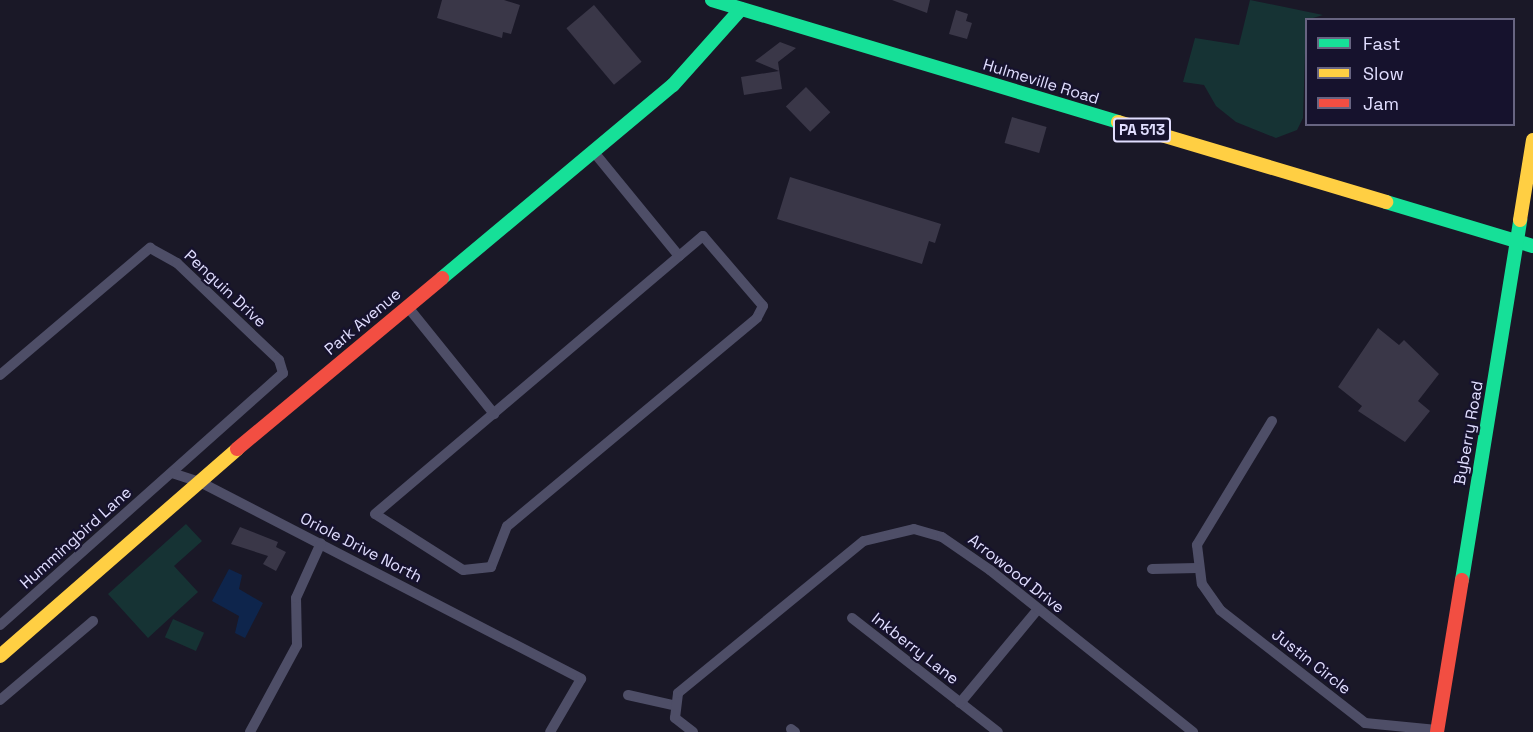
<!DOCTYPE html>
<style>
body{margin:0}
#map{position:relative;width:1533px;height:732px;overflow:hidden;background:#1a1827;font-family:"Space Grotesk",sans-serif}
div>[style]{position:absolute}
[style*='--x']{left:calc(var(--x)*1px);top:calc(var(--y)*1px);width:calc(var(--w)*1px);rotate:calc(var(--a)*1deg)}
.green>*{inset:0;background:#163334;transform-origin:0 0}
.water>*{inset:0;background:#0e254c}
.building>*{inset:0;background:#3a3748;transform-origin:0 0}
.street>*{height:10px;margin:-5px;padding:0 5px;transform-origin:5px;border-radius:5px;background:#4e4e67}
.fast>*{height:14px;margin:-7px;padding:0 7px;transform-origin:7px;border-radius:7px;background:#16e098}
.slow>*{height:14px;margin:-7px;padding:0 7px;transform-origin:7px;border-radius:7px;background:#ffcf43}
.jam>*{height:14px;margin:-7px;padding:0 7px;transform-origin:7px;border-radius:7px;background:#f24e42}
span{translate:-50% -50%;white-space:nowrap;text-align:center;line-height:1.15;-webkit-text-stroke:4.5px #16122d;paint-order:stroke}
.shield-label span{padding:2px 4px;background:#16122d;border:2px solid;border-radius:4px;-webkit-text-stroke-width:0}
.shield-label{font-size:15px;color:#e1deff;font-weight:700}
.street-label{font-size:16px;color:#e1deff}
.legend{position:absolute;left:1305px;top:18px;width:210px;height:108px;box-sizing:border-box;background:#16122d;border:2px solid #676481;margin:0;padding:8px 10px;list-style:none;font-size:18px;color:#e1deff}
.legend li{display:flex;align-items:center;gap:12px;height:30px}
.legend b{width:30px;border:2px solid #676481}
</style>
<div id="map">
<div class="green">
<div style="clip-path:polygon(1250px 0,1323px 15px,1306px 20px,1303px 118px,1297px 130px,1276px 138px,1236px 122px,1216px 106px,1204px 85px,1183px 82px,1195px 38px,1239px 45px)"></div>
<div style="clip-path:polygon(186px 524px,202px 541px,174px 566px,198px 592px,148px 638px,108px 594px)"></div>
<div style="left:173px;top:619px;width:34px;height:20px;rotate:24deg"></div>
</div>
<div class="water">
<div style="clip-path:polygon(229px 569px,242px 575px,239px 589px,263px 603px,245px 638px,235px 633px,239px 616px,212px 601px)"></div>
</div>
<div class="building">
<div style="clip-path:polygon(442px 0,504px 0,520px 5px,511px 34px,503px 32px,502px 38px,437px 18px)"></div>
<div style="clip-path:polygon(892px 0,930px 0,927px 13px)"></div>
<div style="left:594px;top:5px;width:74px;height:36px;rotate:50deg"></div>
<div style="clip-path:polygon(956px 10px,968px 14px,966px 21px,972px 23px,967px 39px,949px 34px)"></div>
<div style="clip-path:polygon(780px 42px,796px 48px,778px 62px,782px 89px,744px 95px,741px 77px,779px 71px,755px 61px)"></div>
<div style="left:806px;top:87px;width:35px;height:28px;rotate:46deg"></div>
<div style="left:1012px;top:117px;width:36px;height:27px;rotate:16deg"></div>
<div style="clip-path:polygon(790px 177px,941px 224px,935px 243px,929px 241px,922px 264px,777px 219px)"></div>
<div style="clip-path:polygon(1378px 328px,1399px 345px,1404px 340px,1439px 374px,1418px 401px,1430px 411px,1405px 442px,1358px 411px,1362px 406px,1338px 387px)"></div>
<div style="clip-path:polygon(240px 527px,278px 542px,276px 547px,286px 552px,276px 571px,263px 564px,268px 556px,231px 544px)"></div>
</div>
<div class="street">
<div style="--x:593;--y:151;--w:136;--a:50.7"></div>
<div style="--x:703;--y:236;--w:92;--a:49.4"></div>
<div style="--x:763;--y:306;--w:13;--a:117"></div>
<div style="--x:757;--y:318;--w:325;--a:140.2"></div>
<div style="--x:507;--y:526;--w:44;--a:111.3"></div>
<div style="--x:491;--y:567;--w:28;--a:174"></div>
<div style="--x:463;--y:570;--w:104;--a:-147.5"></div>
<div style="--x:375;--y:514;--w:430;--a:-40.3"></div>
<div style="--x:407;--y:306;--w:139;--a:51.1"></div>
<div style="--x:0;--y:375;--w:197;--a:-40.3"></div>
<div style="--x:150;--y:248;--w:31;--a:29"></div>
<div style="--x:177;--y:263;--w:141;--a:43.6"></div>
<div style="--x:279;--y:360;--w:14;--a:73"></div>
<div style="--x:283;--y:373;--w:379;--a:138.3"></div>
<div style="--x:1272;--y:421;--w:145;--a:121.2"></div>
<div style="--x:1197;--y:545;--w:39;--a:83"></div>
<div style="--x:1202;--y:584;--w:32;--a:55"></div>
<div style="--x:1220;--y:610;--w:184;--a:37.9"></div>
<div style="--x:1365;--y:723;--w:72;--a:5.6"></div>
<div style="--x:172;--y:473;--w:29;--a:18"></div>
<div style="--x:200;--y:482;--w:429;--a:27.3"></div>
<div style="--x:581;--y:679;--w:61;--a:120.3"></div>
<div style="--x:1152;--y:569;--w:45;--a:-1.3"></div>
<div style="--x:852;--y:618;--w:185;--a:38"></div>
<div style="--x:628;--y:695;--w:45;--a:12.8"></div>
<div style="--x:0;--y:700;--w:122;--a:-40.3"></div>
<div style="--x:960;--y:703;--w:122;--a:-50.3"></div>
<div style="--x:791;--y:729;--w:5;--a:37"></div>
<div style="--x:250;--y:732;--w:99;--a:-61.6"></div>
<div style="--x:297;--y:645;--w:47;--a:-91.2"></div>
<div style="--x:296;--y:598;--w:60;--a:-65.6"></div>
<div style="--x:693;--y:732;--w:23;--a:-142"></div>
<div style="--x:675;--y:718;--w:25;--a:-83"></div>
<div style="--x:678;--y:693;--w:240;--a:-39.3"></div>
<div style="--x:864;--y:541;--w:51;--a:-13.5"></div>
<div style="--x:914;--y:529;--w:29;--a:16"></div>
<div style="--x:942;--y:537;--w:58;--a:34.5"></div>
<div style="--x:990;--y:570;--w:260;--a:38.6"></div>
</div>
<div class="fast">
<div style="--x:712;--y:0;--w:424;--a:16.7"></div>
<div style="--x:1386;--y:202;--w:153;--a:16.7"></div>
<div style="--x:442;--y:278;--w:301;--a:-39.9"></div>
<div style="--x:673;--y:85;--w:102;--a:-48.2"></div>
<div style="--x:1462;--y:580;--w:365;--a:-80.8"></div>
</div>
<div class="slow">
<div style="--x:1118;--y:122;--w:280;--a:16.6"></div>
<div style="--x:1520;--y:220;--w:81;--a:-80.8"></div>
<div style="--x:0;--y:656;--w:315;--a:-41.1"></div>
</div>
<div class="jam">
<div style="--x:237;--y:449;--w:267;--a:-39.8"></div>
<div style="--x:1437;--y:732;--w:154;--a:-80.7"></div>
</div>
<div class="shield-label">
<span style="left:1142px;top:130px">PA 513</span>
</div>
<div class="street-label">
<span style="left:1041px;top:82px;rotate:17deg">Hulmeville Road</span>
<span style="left:225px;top:289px;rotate:43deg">Penguin Drive</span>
<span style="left:363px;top:322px;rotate:-40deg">Park Avenue</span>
<span style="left:1469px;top:433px;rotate:-80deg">Byberry Road</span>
<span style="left:76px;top:538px;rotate:-42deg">Hummingbird Lane</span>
<span style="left:361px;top:548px;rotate:27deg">Oriole Drive North</span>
<span style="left:1016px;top:574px;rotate:38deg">Arrowood Drive</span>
<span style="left:915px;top:649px;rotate:38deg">Inkberry Lane</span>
<span style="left:1311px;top:662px;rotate:38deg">Justin Circle</span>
</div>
<ul class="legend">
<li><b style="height:8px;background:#16e098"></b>Fast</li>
<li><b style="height:8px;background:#ffcf43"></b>Slow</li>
<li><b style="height:8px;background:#f24e42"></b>Jam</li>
</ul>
</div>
